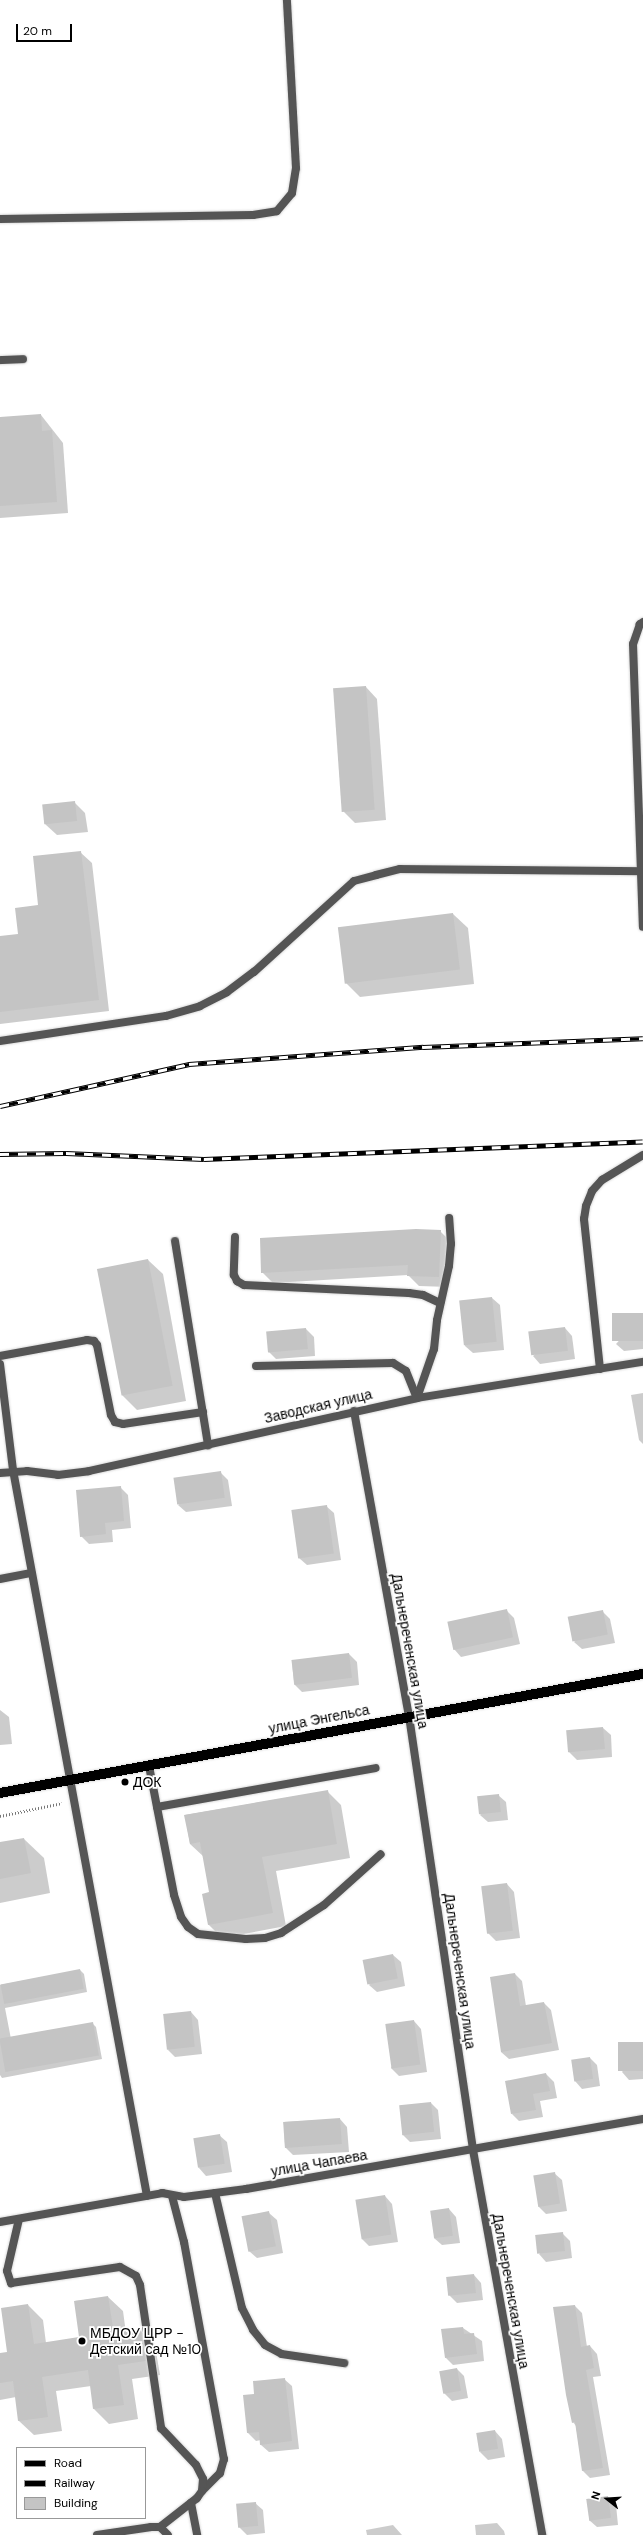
<!DOCTYPE html>
<meta charset="utf-8">
<style>
body{margin:0}
#map{position:relative;width:643px;height:2535px;overflow:hidden;background:#fff;font-family:"DM Sans",sans-serif}
div>[style]{position:absolute}
[style*='--x']{left:calc(var(--x)*1px);top:calc(var(--y)*1px);width:calc(var(--w)*1px);rotate:calc(var(--a)*1deg)}
.shadow>*{inset:0;background:#0003}
.building>*{inset:0;background:#c4c4c4;transform-origin:0 0}
.path>*{height:2.5px;margin-top:-1.25px;transform-origin:0;background:repeating-linear-gradient(90deg,#777 0 1px,transparent 0 3px)}
.roads{filter:drop-shadow(0 0 1px #dbdbdb) drop-shadow(0 0 1px #dbdbdb)}
.service>*{height:8px;margin:-4px;padding:0 4px;transform-origin:4px;border-radius:4px;background:#555}
.minor>*{height:8px;margin:-4px;padding:0 4px;transform-origin:4px;border-radius:4px;background:#555}
.primary>*{height:10px;margin:-5px;padding:0 5px;transform-origin:5px;border-radius:5px;background:#000}
.rail>*{height:4.5px;margin-top:-2.25px;transform-origin:0;background:repeating-linear-gradient(90deg,#fff 0 9px,#000 0 18px);box-sizing:border-box;border-block:1px solid #000}
.dots>*{width:11px;height:11px;translate:-50% -50%;box-sizing:border-box;border:2px solid #fff;border-radius:50%}
span{translate:-50% -50%;white-space:nowrap;text-align:center;line-height:1.15;-webkit-text-stroke:3.5px #fff;paint-order:stroke}
.street-label{font-size:14px;color:#000}
.poi-label{font-size:14px;color:#000}
.left{translate:0 -50%;text-align:left}
.legend{position:absolute;left:16px;top:2447px;width:130px;height:72px;box-sizing:border-box;background:#fff;border:1px solid #999;margin:0;padding:5px 7px;list-style:none;font-size:12px;color:#000}
.legend li{display:flex;align-items:center;gap:8px;height:20px}
.legend b{width:20px;border:1px solid #999}
.north{position:absolute;left:587px;top:2479px;width:40px;height:40px;-webkit-text-stroke:3px #fff;paint-order:stroke;rotate:287deg;font-size:11px;font-weight:700;line-height:16px;text-align:center;color:#000}
.north::after{content:'';display:block;margin:auto;width:14px;height:18px;background:#000;clip-path:polygon(50% 0,100% 100%,50% 72%,0 100%)}
.scale{position:absolute;left:16px;top:24px;width:56px;height:18px;box-sizing:border-box;border:2px solid #000;border-top:0;padding-left:5px;font-size:12px;line-height:14px;white-space:nowrap;color:#000;-webkit-text-stroke:3px #fff;paint-order:stroke}
</style>
<div id="map">
<div class="shadow">
<div style="clip-path:polygon(41px 415px,63px 443px,68px 513px,0 518px,0 418px)"></div>
<div style="clip-path:polygon(366px 687px,377px 699px,386px 820px,355px 823px,344px 812px)"></div>
<div style="clip-path:polygon(74px 802px,85px 813px,88px 832px,57px 835px,45px 824px,43px 805px)"></div>
<div style="clip-path:polygon(80px 852px,92px 863px,109px 1011px,0 1024px,0 937px,19px 935px)"></div>
<div style="clip-path:polygon(453px 914px,468px 928px,474px 984px,360px 997px,345px 982px)"></div>
<div style="clip-path:polygon(440px 1231px,451px 1242px,449px 1287px,419px 1286px,408px 1275px,273px 1283px,262px 1272px)"></div>
<div style="clip-path:polygon(148px 1260px,163px 1274px,186px 1401px,137px 1410px,122px 1395px)"></div>
<div style="clip-path:polygon(492px 1298px,500px 1305px,504px 1350px,473px 1353px,465px 1346px,460px 1301px)"></div>
<div style="clip-path:polygon(643px 1314px,643px 1349px,624px 1351px,616px 1344px)"></div>
<div style="clip-path:polygon(565px 1328px,572px 1336px,575px 1359px,540px 1364px,533px 1356px)"></div>
<div style="clip-path:polygon(306px 1329px,314px 1337px,315px 1356px,276px 1359px,268px 1351px)"></div>
<div style="clip-path:polygon(643px 1393px,643px 1444px,639px 1440px,631px 1395px)"></div>
<div style="clip-path:polygon(220px 1472px,228px 1480px,232px 1506px,186px 1512px,178px 1505px)"></div>
<div style="clip-path:polygon(120px 1487px,128px 1495px,131px 1528px,112px 1530px,113px 1542px,89px 1544px,81px 1536px)"></div>
<div style="clip-path:polygon(326px 1506px,334px 1513px,341px 1560px,307px 1565px,299px 1558px)"></div>
<div style="clip-path:polygon(507px 1611px,514px 1618px,520px 1644px,461px 1657px,454px 1649px)"></div>
<div style="clip-path:polygon(603px 1612px,610px 1619px,615px 1643px,582px 1649px,574px 1642px)"></div>
<div style="clip-path:polygon(349px 1654px,357px 1662px,359px 1685px,302px 1692px,294px 1684px,292px 1661px)"></div>
<div style="clip-path:polygon(0 1710px,9px 1717px,12px 1744px,0 1745px)"></div>
<div style="clip-path:polygon(603px 1728px,611px 1735px,612px 1757px,577px 1760px,569px 1752px,567px 1731px)"></div>
<div style="clip-path:polygon(327px 1791px,341px 1805px,350px 1858px,276px 1871px,286px 1926px,222px 1938px,208px 1924px,210px 1893px,204px 1857px,190px 1844px,185px 1815px)"></div>
<div style="clip-path:polygon(498px 1795px,506px 1802px,508px 1820px,488px 1822px,480px 1815px)"></div>
<div style="clip-path:polygon(24px 1839px,44px 1858px,50px 1893px,0 1903px,0 1843px)"></div>
<div style="clip-path:polygon(507px 1884px,514px 1892px,520px 1938px,496px 1941px,488px 1933px)"></div>
<div style="clip-path:polygon(393px 1955px,401px 1962px,405px 1986px,377px 1992px,369px 1985px)"></div>
<div style="clip-path:polygon(80px 1970px,84px 1974px,87px 1992px,5px 2008px,11px 2039px,92px 2023px,96px 2027px,102px 2059px,2px 2078px,0 2075px,0 1985px)"></div>
<div style="clip-path:polygon(515px 1974px,522px 1981px,526px 2006px,544px 2003px,551px 2010px,559px 2050px,509px 2059px,501px 2052px)"></div>
<div style="clip-path:polygon(191px 2012px,198px 2020px,202px 2054px,175px 2057px,168px 2050px)"></div>
<div style="clip-path:polygon(414px 2021px,421px 2029px,427px 2072px,399px 2076px,391px 2068px)"></div>
<div style="clip-path:polygon(643px 2043px,643px 2079px,629px 2080px,622px 2072px)"></div>
<div style="clip-path:polygon(590px 2058px,597px 2065px,600px 2086px,582px 2089px,575px 2081px)"></div>
<div style="clip-path:polygon(546px 2074px,554px 2082px,557px 2098px,540px 2101px,543px 2117px,519px 2121px,512px 2114px)"></div>
<div style="clip-path:polygon(431px 2103px,438px 2110px,441px 2139px,410px 2142px,402px 2134px)"></div>
<div style="clip-path:polygon(340px 2119px,347px 2127px,349px 2152px,293px 2155px,285px 2147px,284px 2122px)"></div>
<div style="clip-path:polygon(219px 2135px,227px 2142px,232px 2172px,206px 2176px,199px 2168px)"></div>
<div style="clip-path:polygon(554px 2173px,562px 2180px,567px 2211px,546px 2214px,539px 2207px)"></div>
<div style="clip-path:polygon(385px 2196px,392px 2204px,398px 2242px,369px 2246px,362px 2239px)"></div>
<div style="clip-path:polygon(449px 2209px,456px 2217px,460px 2243px,442px 2245px,434px 2238px)"></div>
<div style="clip-path:polygon(269px 2213px,277px 2220px,283px 2253px,257px 2258px,249px 2251px,243px 2218px)"></div>
<div style="clip-path:polygon(562px 2233px,570px 2241px,572px 2258px,546px 2262px,539px 2254px)"></div>
<div style="clip-path:polygon(474px 2275px,481px 2283px,483px 2300px,457px 2303px,449px 2295px)"></div>
<div style="clip-path:polygon(108px 2297px,123px 2311px,126px 2333px,141px 2331px,155px 2346px,160px 2375px,132px 2379px,138px 2419px,109px 2424px,94px 2409px,91px 2386px,56px 2391px,62px 2431px,34px 2435px,19px 2421px,16px 2397px,0 2400px,0 2354px,8px 2353px,28px 2305px,43px 2320px,46px 2343px,81px 2338px,75px 2301px)"></div>
<div style="clip-path:polygon(575px 2306px,582px 2313px,587px 2347px,590px 2346px,597px 2354px,601px 2376px,593px 2377px,610px 2475px,590px 2478px,583px 2471px,576px 2426px,573px 2422px)"></div>
<div style="clip-path:polygon(463px 2328px,482px 2341px,484px 2361px,453px 2365px,446px 2358px)"></div>
<div style="clip-path:polygon(457px 2369px,464px 2376px,468px 2398px,452px 2401px,444px 2393px)"></div>
<div style="clip-path:polygon(284px 2379px,292px 2386px,299px 2449px,269px 2452px,261px 2445px,261px 2440px,256px 2441px,248px 2433px,244px 2396px,255px 2395px)"></div>
<div style="clip-path:polygon(495px 2431px,502px 2439px,505px 2457px,488px 2460px,480px 2452px)"></div>
<div style="clip-path:polygon(608px 2497px,616px 2505px,618px 2525px,597px 2527px,589px 2520px)"></div>
<div style="clip-path:polygon(255px 2503px,263px 2510px,265px 2533px,247px 2535px,239px 2527px)"></div>
<div style="clip-path:polygon(497px 2523px,504px 2531px,505px 2535px,476px 2535px,475px 2525px)"></div>
<div style="clip-path:polygon(393px 2525px,402px 2535px,367px 2535px,366px 2530px)"></div>
</div>
<div class="building">
<div style="clip-path:polygon(41px 414px,42px 431px,52px 430px,57px 502px,0 506px,0 417px)"></div>
<div style="left:366px;top:686px;width:124px;height:33px;rotate:86deg"></div>
<div style="left:75px;top:801px;width:20px;height:33px;rotate:84deg"></div>
<div style="clip-path:polygon(81px 851px,99px 1000px,0 1012px,0 936px,18px 934px,15px 908px,38px 905px,33px 856px)"></div>
<div style="left:453px;top:913px;width:57px;height:116px;rotate:83deg"></div>
<div style="clip-path:polygon(416px 1229px,441px 1230px,439px 1277px,407px 1276px,408px 1265px,261px 1273px,260px 1238px)"></div>
<div style="left:148px;top:1259px;width:129px;height:52px;rotate:79deg"></div>
<div style="left:492px;top:1297px;width:45px;height:33px;rotate:84deg"></div>
<div style="left:643px;top:1313px;width:28px;height:31px;rotate:90deg"></div>
<div style="left:565px;top:1327px;width:24px;height:37px;rotate:83deg"></div>
<div style="left:306px;top:1328px;width:21px;height:40px;rotate:85deg"></div>
<div style="left:221px;top:1471px;width:27px;height:48px;rotate:82deg"></div>
<div style="clip-path:polygon(121px 1486px,124px 1521px,105px 1523px,106px 1534px,80px 1537px,76px 1490px)"></div>
<div style="left:327px;top:1505px;width:49px;height:36px;rotate:82deg"></div>
<div style="left:507px;top:1609px;width:29px;height:61px;rotate:78deg"></div>
<div style="left:603px;top:1610px;width:25px;height:36px;rotate:79deg"></div>
<div style="left:349px;top:1653px;width:25px;height:58px;rotate:83deg"></div>
<div style="left:603px;top:1727px;width:22px;height:37px;rotate:85deg"></div>
<div style="clip-path:polygon(328px 1790px,337px 1844px,262px 1857px,273px 1913px,208px 1925px,202px 1894px,209px 1892px,200px 1842px,190px 1844px,184px 1815px)"></div>
<div style="left:499px;top:1794px;width:18px;height:22px;rotate:84deg"></div>
<div style="clip-path:polygon(24px 1838px,31px 1873px,0 1879px,0 1842px)"></div>
<div style="left:507px;top:1883px;width:48px;height:26px;rotate:83deg"></div>
<div style="left:393px;top:1954px;width:25px;height:31px;rotate:79deg"></div>
<div style="left:80px;top:1969px;width:20px;height:81px;rotate:79deg"></div>
<div style="clip-path:polygon(515px 1973px,520px 2006px,544px 2002px,552px 2043px,501px 2052px,490px 1977px)"></div>
<div style="left:191px;top:2011px;width:36px;height:28px;rotate:84deg"></div>
<div style="left:414px;top:2020px;width:45px;height:29px;rotate:82deg"></div>
<div style="left:93px;top:2022px;width:34px;height:95px;rotate:80deg"></div>
<div style="left:643px;top:2042px;width:29px;height:25px;rotate:90deg"></div>
<div style="left:590px;top:2057px;width:22px;height:19px;rotate:82deg"></div>
<div style="clip-path:polygon(546px 2073px,550px 2091px,533px 2094px,536px 2110px,511px 2114px,505px 2081px)"></div>
<div style="left:431px;top:2102px;width:30px;height:32px;rotate:84deg"></div>
<div style="left:340px;top:2118px;width:26px;height:57px;rotate:86deg"></div>
<div style="left:220px;top:2134px;width:30px;height:27px;rotate:81deg"></div>
<div style="left:555px;top:2172px;width:32px;height:22px;rotate:81deg"></div>
<div style="left:385px;top:2195px;width:40px;height:30px;rotate:81deg"></div>
<div style="left:449px;top:2208px;width:28px;height:19px;rotate:82deg"></div>
<div style="left:269px;top:2211px;width:36px;height:28px;rotate:79deg"></div>
<div style="left:563px;top:2232px;width:19px;height:28px;rotate:84deg"></div>
<div style="left:474px;top:2274px;width:19px;height:28px;rotate:84deg"></div>
<div style="clip-path:polygon(108px 2296px,114px 2334px,141px 2330px,146px 2361px,118px 2365px,124px 2405px,93px 2409px,88px 2370px,42px 2377px,48px 2417px,18px 2421px,13px 2381px,0 2383px,0 2353px,7px 2352px,1px 2308px,28px 2304px,34px 2344px,79px 2337px,74px 2301px)"></div>
<div style="clip-path:polygon(575px 2305px,581px 2347px,590px 2345px,594px 2368px,586px 2370px,603px 2468px,582px 2471px,575px 2422px,572px 2423px,566px 2395px,553px 2307px)"></div>
<div style="clip-path:polygon(463px 2327px,464px 2334px,474px 2333px,477px 2354px,445px 2358px,441px 2329px)"></div>
<div style="left:457px;top:2368px;width:23px;height:18px;rotate:80deg"></div>
<div style="clip-path:polygon(285px 2378px,292px 2441px,260px 2445px,259px 2432px,247px 2433px,243px 2395px,254px 2394px,253px 2381px)"></div>
<div style="left:495px;top:2430px;width:19px;height:19px;rotate:81deg"></div>
<div style="left:608px;top:2496px;width:22px;height:22px;rotate:82deg"></div>
<div style="left:256px;top:2502px;width:24px;height:20px;rotate:85deg"></div>
</div>
<div class="path">
<div style="--x:0;--y:1816;--w:63;--a:-11.8"></div>
</div>
<div class="roads">
<div class="service">
<div style="--x:0;--y:219;--w:253;--a:-0.9"></div>
<div style="--x:253;--y:215;--w:24;--a:-9"></div>
<div style="--x:277;--y:211;--w:23;--a:-50"></div>
<div style="--x:292;--y:193;--w:25;--a:-81"></div>
<div style="--x:296;--y:168;--w:168;--a:-93.1"></div>
<div style="--x:0;--y:360;--w:23;--a:-2"></div>
<div style="--x:643;--y:622;--w:4;--a:146"></div>
<div style="--x:640;--y:624;--w:21;--a:109"></div>
<div style="--x:633;--y:644;--w:283;--a:88"></div>
<div style="--x:0;--y:1041;--w:168;--a:-8.6"></div>
<div style="--x:166;--y:1016;--w:35;--a:-16"></div>
<div style="--x:200;--y:1006;--w:30;--a:-27"></div>
<div style="--x:227;--y:992;--w:34;--a:-37"></div>
<div style="--x:254;--y:972;--w:135;--a:-42.3"></div>
<div style="--x:354;--y:881;--w:23;--a:-15"></div>
<div style="--x:376;--y:875;--w:25;--a:-14"></div>
<div style="--x:400;--y:869;--w:242;--a:0.5"></div>
<div style="--x:235;--y:1237;--w:38;--a:92"></div>
<div style="--x:234;--y:1275;--w:7;--a:63"></div>
<div style="--x:237;--y:1281;--w:8;--a:30"></div>
<div style="--x:244;--y:1285;--w:165;--a:2.8"></div>
<div style="--x:409;--y:1293;--w:14;--a:8"></div>
<div style="--x:423;--y:1295;--w:19;--a:25"></div>
<div style="--x:175;--y:1241;--w:207;--a:80.8"></div>
<div style="--x:0;--y:1356;--w:88;--a:-10.4"></div>
<div style="--x:87;--y:1340;--w:7;--a:8"></div>
<div style="--x:94;--y:1341;--w:5;--a:53"></div>
<div style="--x:97;--y:1345;--w:71;--a:78.7"></div>
<div style="--x:111;--y:1415;--w:8;--a:60"></div>
<div style="--x:115;--y:1422;--w:8;--a:14"></div>
<div style="--x:123;--y:1424;--w:81;--a:-8.5"></div>
<div style="--x:256;--y:1366;--w:137;--a:-1.3"></div>
<div style="--x:393;--y:1363;--w:15;--a:32"></div>
<div style="--x:406;--y:1371;--w:29;--a:68"></div>
<div style="--x:600;--y:1369;--w:151;--a:-96.1"></div>
<div style="--x:584;--y:1219;--w:13;--a:-81"></div>
<div style="--x:586;--y:1206;--w:16;--a:-68"></div>
<div style="--x:592;--y:1191;--w:15;--a:-48"></div>
<div style="--x:602;--y:1180;--w:48;--a:-31.4"></div>
<div style="--x:417;--y:1398;--w:52;--a:-70.9"></div>
<div style="--x:434;--y:1349;--w:29;--a:-84"></div>
<div style="--x:437;--y:1320;--w:55;--a:-77.5"></div>
<div style="--x:449;--y:1266;--w:22;--a:-85"></div>
<div style="--x:451;--y:1244;--w:26;--a:-94"></div>
<div style="--x:0;--y:1579;--w:32;--a:-11"></div>
<div style="--x:149;--y:1766;--w:131;--a:79"></div>
<div style="--x:174;--y:1895;--w:23;--a:72"></div>
<div style="--x:181;--y:1917;--w:12;--a:55"></div>
<div style="--x:188;--y:1927;--w:12;--a:35"></div>
<div style="--x:198;--y:1934;--w:48;--a:5.9"></div>
<div style="--x:246;--y:1939;--w:19;--a:-3"></div>
<div style="--x:265;--y:1938;--w:17;--a:-17"></div>
<div style="--x:281;--y:1933;--w:51;--a:-33.1"></div>
<div style="--x:324;--y:1905;--w:76;--a:-41.8"></div>
<div style="--x:157;--y:1807;--w:222;--a:-10.1"></div>
<div style="--x:215;--y:2193;--w:118;--a:76.8"></div>
<div style="--x:242;--y:2308;--w:25;--a:63"></div>
<div style="--x:253;--y:2330;--w:19;--a:51"></div>
<div style="--x:265;--y:2345;--w:19;--a:28"></div>
<div style="--x:282;--y:2354;--w:63;--a:8.3"></div>
<div style="--x:172;--y:2196;--w:48;--a:75.4"></div>
<div style="--x:184;--y:2242;--w:221;--a:79.6"></div>
<div style="--x:224;--y:2459;--w:15;--a:106"></div>
<div style="--x:220;--y:2473;--w:25;--a:135"></div>
<div style="--x:19;--y:2219;--w:53;--a:103"></div>
<div style="--x:7;--y:2271;--w:13;--a:72"></div>
<div style="--x:11;--y:2283;--w:110;--a:-8.4"></div>
<div style="--x:120;--y:2267;--w:18;--a:29"></div>
<div style="--x:136;--y:2276;--w:10;--a:66"></div>
<div style="--x:140;--y:2285;--w:145;--a:81.6"></div>
<div style="--x:161;--y:2428;--w:51;--a:46.6"></div>
<div style="--x:196;--y:2465;--w:16;--a:63"></div>
<div style="--x:203;--y:2479;--w:12;--a:95"></div>
<div style="--x:202;--y:2491;--w:9;--a:126"></div>
<div style="--x:197;--y:2498;--w:47;--a:141.9"></div>
<div style="--x:191;--y:2503;--w:33;--a:79"></div>
<div style="--x:97;--y:2535;--w:55;--a:-8.4"></div>
<div style="--x:151;--y:2527;--w:9;--a:0"></div>
<div style="--x:160;--y:2527;--w:11;--a:45"></div>
</div>
<div class="minor">
<div style="--x:0;--y:1364;--w:107;--a:83"></div>
<div style="--x:13;--y:1470;--w:738;--a:79.54"></div>
<div style="--x:354;--y:1411;--w:310;--a:79.8"></div>
<div style="--x:409;--y:1716;--w:439;--a:81.6"></div>
<div style="--x:473;--y:2150;--w:391;--a:79.8"></div>
<div style="--x:0;--y:1473;--w:27;--a:-4"></div>
<div style="--x:27;--y:1471;--w:31;--a:7"></div>
<div style="--x:58;--y:1475;--w:31;--a:-7"></div>
<div style="--x:89;--y:1471;--w:336;--a:-12.5"></div>
<div style="--x:417;--y:1398;--w:229;--a:-9.1"></div>
<div style="--x:0;--y:2222;--w:165;--a:-10.1"></div>
<div style="--x:162;--y:2193;--w:22;--a:10"></div>
<div style="--x:184;--y:2197;--w:63;--a:-7.4"></div>
<div style="--x:246;--y:2189;--w:403;--a:-10"></div>
</div>
<div class="primary">
<div style="--x:0;--y:1793;--w:654;--a:-10.49"></div>
</div>
</div>
<div class="rail">
<div style="--x:0;--y:1106;--w:194;--a:-12.5"></div>
<div style="--x:189;--y:1064;--w:235;--a:-4.2"></div>
<div style="--x:423;--y:1047;--w:220;--a:-2.3"></div>
<div style="--x:0;--y:1154;--w:66;--a:-0.9"></div>
<div style="--x:66;--y:1153;--w:138;--a:2.5"></div>
<div style="--x:204;--y:1159;--w:439;--a:-2.3"></div>
</div>
<div class="dots">
<div style="left:125px;top:1782px;background:#000"></div>
<div style="left:82px;top:2341px;background:#000"></div>
</div>
<div class="street-label">
<span style="left:318px;top:1406px;rotate:-13deg">Заводская улица</span>
<span style="left:410px;top:1651px;rotate:80deg">Дальнереченская улица</span>
<span style="left:319px;top:1719px;rotate:-11deg">улица Энгельса</span>
<span style="left:460px;top:1971px;rotate:82deg">Дальнереченская улица</span>
<span style="left:319px;top:2163px;rotate:-10deg">улица Чапаева</span>
<span style="left:511px;top:2291px;rotate:80deg">Дальнереченская улица</span>
</div>
<div class="poi-label">
<span class="left" style="left:133px;top:1782px">ДОК</span>
<span class="left" style="left:90px;top:2341px">МБДОУ ЦРР -<br>Детский сад №10</span>
</div>
<ul class="legend">
<li><b style="height:5px;background:#000"></b>Road</li>
<li><b style="height:5px;background:#000"></b>Railway</li>
<li><b style="height:11px;background:#c4c4c4"></b>Building</li>
</ul>
<div class="north">N</div>
<div class="scale">20 m</div>
</div>
